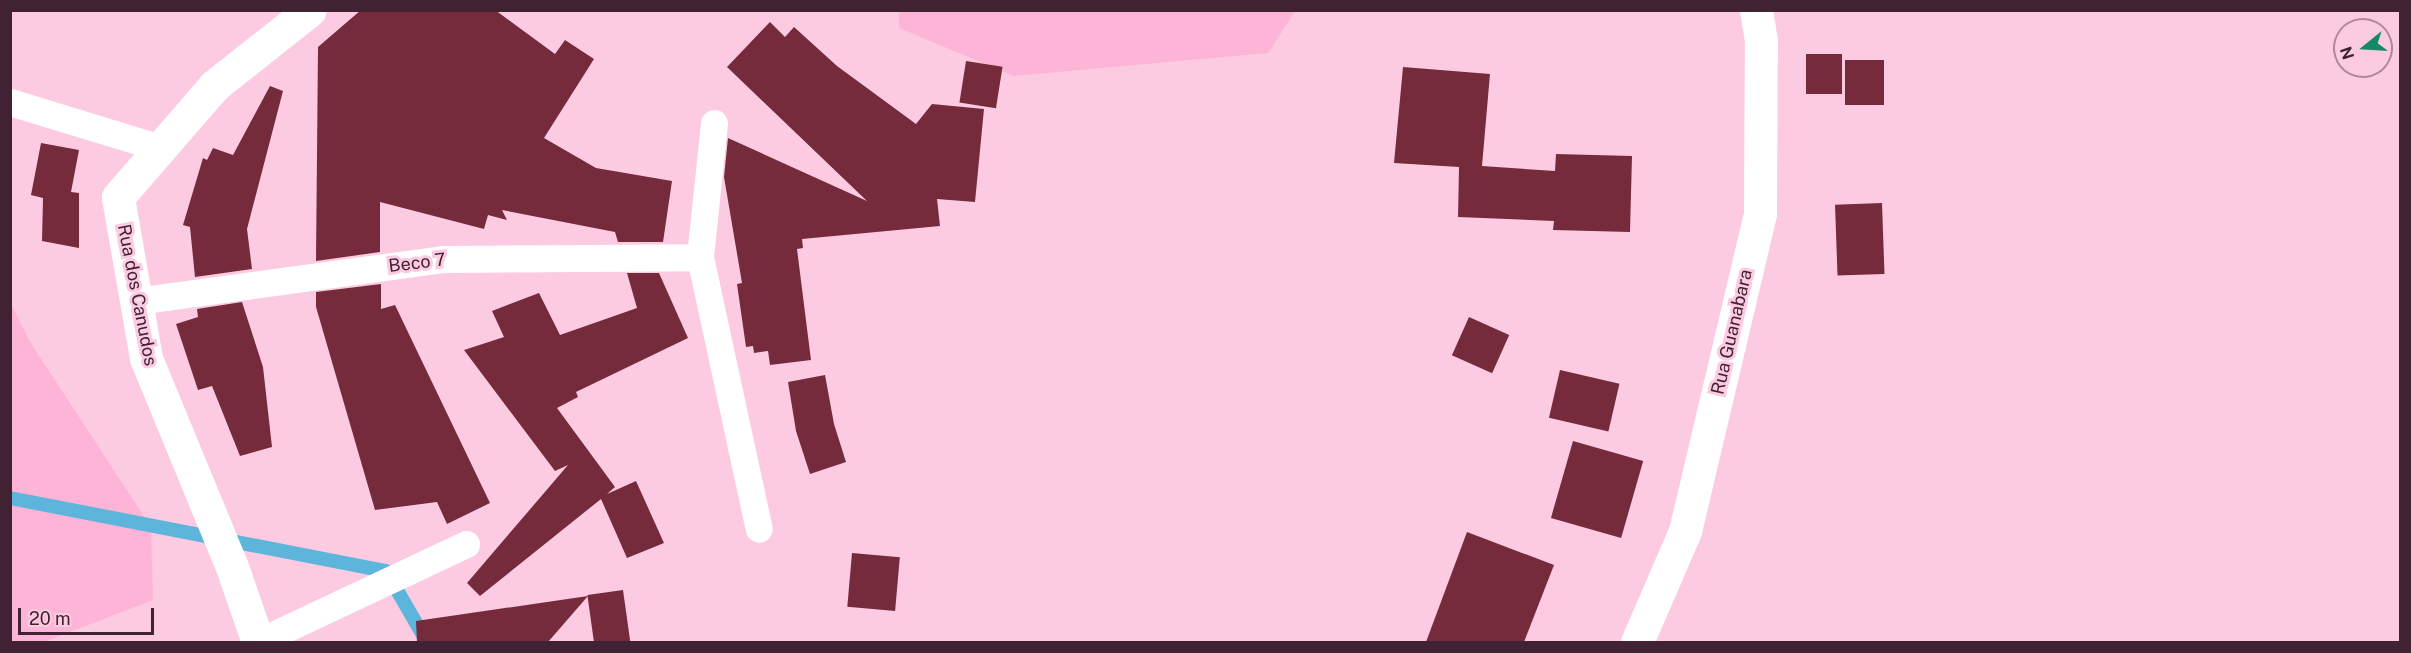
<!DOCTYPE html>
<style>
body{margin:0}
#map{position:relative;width:2411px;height:653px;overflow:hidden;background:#fccbe1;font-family:"Public Sans",sans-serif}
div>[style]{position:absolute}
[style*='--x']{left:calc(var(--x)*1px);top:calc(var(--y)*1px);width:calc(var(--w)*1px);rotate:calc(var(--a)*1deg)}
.green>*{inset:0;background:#feb4d7}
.stream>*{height:14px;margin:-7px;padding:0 7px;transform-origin:7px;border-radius:7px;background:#5eb5dc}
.building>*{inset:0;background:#752b3c;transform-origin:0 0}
.service>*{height:27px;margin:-13.5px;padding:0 13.5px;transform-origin:13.5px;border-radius:13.5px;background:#fff}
.minor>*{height:33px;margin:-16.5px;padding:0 16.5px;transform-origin:16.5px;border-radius:16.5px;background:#fff}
span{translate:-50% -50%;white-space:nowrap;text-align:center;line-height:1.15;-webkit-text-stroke:6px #fccbe1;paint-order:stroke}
.street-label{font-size:18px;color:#412232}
.frame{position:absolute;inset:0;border:12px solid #412232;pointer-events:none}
.north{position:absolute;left:2333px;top:18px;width:60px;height:60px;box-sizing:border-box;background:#fccbe1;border:2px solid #b1879b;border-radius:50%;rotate:252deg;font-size:16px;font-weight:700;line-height:24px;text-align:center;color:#412232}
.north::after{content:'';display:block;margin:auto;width:21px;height:27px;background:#14896a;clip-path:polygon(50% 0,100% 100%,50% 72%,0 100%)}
.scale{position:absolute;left:18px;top:608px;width:136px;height:27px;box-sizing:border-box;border:3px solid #412232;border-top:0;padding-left:8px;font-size:18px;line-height:21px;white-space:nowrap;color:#412232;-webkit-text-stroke:4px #fccbe1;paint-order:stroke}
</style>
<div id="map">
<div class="green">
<div style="clip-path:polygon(899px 10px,1295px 11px,1268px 53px,1014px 76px,899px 28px)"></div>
<div style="clip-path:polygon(11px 304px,30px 342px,151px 527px,153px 600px,44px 642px,11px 642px)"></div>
</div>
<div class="stream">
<div style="--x:10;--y:498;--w:383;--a:11"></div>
<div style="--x:386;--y:571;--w:82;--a:60"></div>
</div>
<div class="building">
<div style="clip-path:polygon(361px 10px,495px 10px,555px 54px,565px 40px,594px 59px,544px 138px,596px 168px,672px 181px,663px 242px,618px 242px,615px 232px,502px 210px,507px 220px,488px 215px,484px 229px,380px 202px,380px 252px,316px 261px,318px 47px)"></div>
<div style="clip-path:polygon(770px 22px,785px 37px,794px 27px,837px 66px,916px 124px,932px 104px,984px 109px,975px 202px,937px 199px,940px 226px,802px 239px,803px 248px,797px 249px,811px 360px,770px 365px,768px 351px,754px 353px,753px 346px,746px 347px,737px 284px,742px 283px,724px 177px,728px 138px,867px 201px,727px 67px)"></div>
<div style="left:1806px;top:54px;width:36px;height:40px"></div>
<div style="left:1845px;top:60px;width:39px;height:45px"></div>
<div style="left:966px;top:61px;width:37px;height:42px;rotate:9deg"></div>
<div style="clip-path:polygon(1403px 67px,1490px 74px,1482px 166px,1555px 171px,1556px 154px,1632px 156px,1630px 232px,1553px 230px,1554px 221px,1458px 217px,1459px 167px,1394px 163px)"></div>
<div style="clip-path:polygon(270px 86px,283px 91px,247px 229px,252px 269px,195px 277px,190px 227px,183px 225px,203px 158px,207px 160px,213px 148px,233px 155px)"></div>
<div style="clip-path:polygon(41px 143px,79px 150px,71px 192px,79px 193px,79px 248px,42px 241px,43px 198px,31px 195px)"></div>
<div style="left:1882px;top:203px;width:71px;height:47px;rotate:88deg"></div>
<div style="clip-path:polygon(627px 273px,659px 273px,688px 338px,576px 392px,578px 397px,557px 408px,615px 487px,607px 494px,636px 481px,664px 543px,627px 558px,601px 499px,480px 596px,467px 583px,568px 465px,555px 471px,464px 350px,504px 337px,492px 311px,539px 293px,560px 335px,637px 308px)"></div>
<div style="clip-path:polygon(381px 284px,381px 309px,395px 305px,490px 503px,447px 524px,437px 502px,375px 510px,316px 307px,316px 292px)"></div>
<div style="clip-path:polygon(242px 302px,263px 367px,272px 447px,240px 456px,212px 386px,198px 390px,176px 324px,198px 317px,197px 309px)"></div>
<div style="left:1469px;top:317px;width:44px;height:42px;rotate:24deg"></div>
<div style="left:1560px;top:370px;width:61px;height:49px;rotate:13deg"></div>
<div style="clip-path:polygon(825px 375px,834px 424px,846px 462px,810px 474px,796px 431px,788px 382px)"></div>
<div style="left:1573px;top:441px;width:73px;height:80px;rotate:16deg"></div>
<div style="clip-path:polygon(1467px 532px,1554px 565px,1524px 642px,1426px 642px)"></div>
<div style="left:852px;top:553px;width:48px;height:54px;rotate:5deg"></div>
<div style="left:623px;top:590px;width:52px;height:36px;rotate:82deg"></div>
<div style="clip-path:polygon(588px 596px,548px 642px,417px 642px,416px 621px)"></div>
</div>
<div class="service">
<div style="--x:10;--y:102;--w:157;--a:17"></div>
<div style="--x:714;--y:123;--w:135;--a:96"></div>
<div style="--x:700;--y:257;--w:278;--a:77.8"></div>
<div style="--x:136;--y:301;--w:311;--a:-7.8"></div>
<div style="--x:444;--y:259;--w:256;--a:-0.4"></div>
<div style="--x:258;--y:642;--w:230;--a:-25.2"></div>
</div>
<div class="minor">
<div style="--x:258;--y:642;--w:79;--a:-109.1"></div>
<div style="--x:232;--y:567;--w:226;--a:-112.4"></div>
<div style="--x:146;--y:358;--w:163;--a:-99.9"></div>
<div style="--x:118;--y:197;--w:147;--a:-49.1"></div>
<div style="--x:214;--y:86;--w:122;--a:-38.4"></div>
<div style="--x:1637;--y:642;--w:121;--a:-66.6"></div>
<div style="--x:1685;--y:531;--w:326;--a:-76.7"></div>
<div style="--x:1760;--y:214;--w:173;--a:-89.7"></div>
<div style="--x:1761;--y:41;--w:31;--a:-99"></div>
</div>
<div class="street-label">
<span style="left:417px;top:263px;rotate:-7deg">Beco 7</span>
<span style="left:137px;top:295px;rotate:79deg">Rua dos Canudos</span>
<span style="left:1732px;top:332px;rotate:-77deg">Rua Guanabara</span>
</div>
<div class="frame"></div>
<div class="north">N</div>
<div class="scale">20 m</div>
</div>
